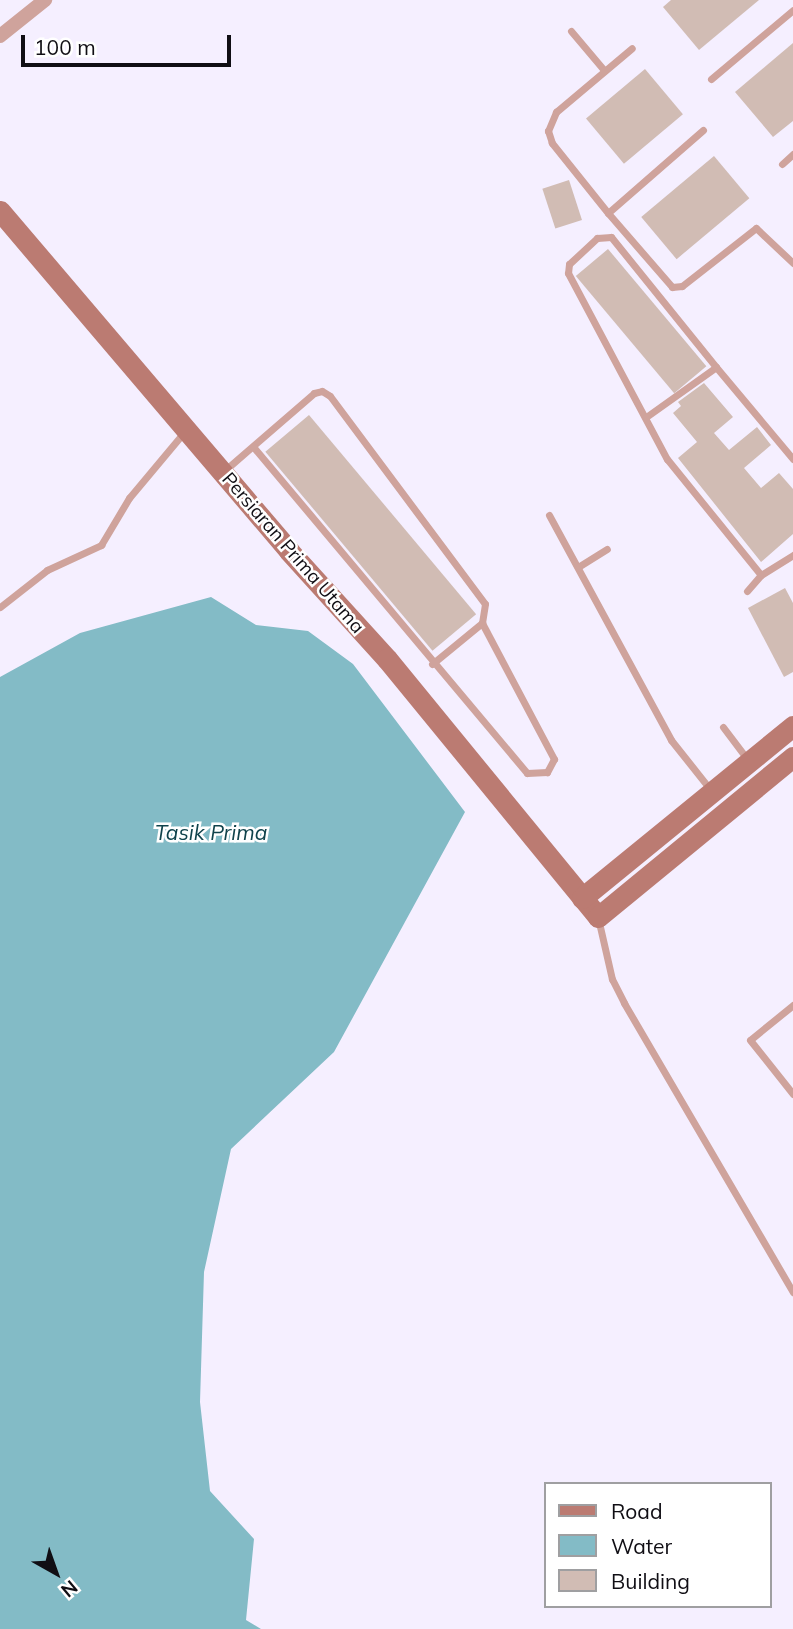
<!DOCTYPE html>
<style>
body{margin:0}
#map{position:relative;width:793px;height:1629px;overflow:hidden;background:#f5efff;font-family:Mulish,sans-serif}
div>[style]{position:absolute}
[style*='--x']{left:calc(var(--x)*1px);top:calc(var(--y)*1px);width:calc(var(--w)*1px);rotate:calc(var(--a)*1deg)}
.water>*{inset:0;background:#83bbc6}
.building>*{inset:0;background:#d1bcb4;transform-origin:0 0}
.lane>*{height:7px;margin:-3.5px;padding:0 3.5px;transform-origin:3.5px;border-radius:3.5px;background:#cfa39c}
.street>*{height:14px;margin:-7px;padding:0 7px;transform-origin:7px;border-radius:7px;background:#cfa39c}
.secondary>*{height:21px;margin:-10.5px;padding:0 10.5px;transform-origin:10.5px;border-radius:10.5px;background:#bb7b72}
span{translate:-50% -50%;white-space:nowrap;text-align:center;line-height:1.15;-webkit-text-stroke:5px #fff;paint-order:stroke}
.street-label{font-size:19px;color:#100e14}
.water-label{font-size:21px;color:#10434c;font-style:italic}
.legend{position:absolute;left:544px;top:1482px;width:228px;height:126px;box-sizing:border-box;background:#fff;border:2px solid #9f9fa1;margin:0;padding:9px 12px;list-style:none;font-size:21px;color:#100e14}
.legend li{display:flex;align-items:center;gap:14px;height:35px}
.legend b{width:35px;border:2px solid #9f9fa1}
.north{position:absolute;left:21px;top:1538px;width:70px;height:70px;-webkit-text-stroke:5px #fff;paint-order:stroke;rotate:140deg;font-size:19px;font-weight:700;line-height:28px;text-align:center;color:#100e14}
.north::after{content:'';display:block;margin:auto;width:24px;height:32px;background:#100e14;clip-path:polygon(50% 0,100% 100%,50% 72%,0 100%)}
.scale{position:absolute;left:21px;top:35px;width:210px;height:32px;box-sizing:border-box;border:4px solid #100e14;border-top:0;padding-left:9px;font-size:21px;line-height:24px;white-space:nowrap;color:#100e14;-webkit-text-stroke:5px #fff;paint-order:stroke}
</style>
<div id="map">
<div class="water">
<div style="clip-path:polygon(211px 597px,256px 625px,308px 631px,353px 664px,465px 812px,334px 1052px,231px 1149px,204px 1272px,200px 1402px,210px 1491px,254px 1539px,246px 1620px,261px 1629px,0 1629px,0 677px,80px 633px)"></div>
</div>
<div class="building">
<div style="clip-path:polygon(671px 0,759px 0,699px 50px,663px 7px)"></div>
<div style="clip-path:polygon(793px 43px,793px 121px,773px 137px,735px 92px)"></div>
<div style="left:645px;top:69px;width:59px;height:77px;rotate:50deg"></div>
<div style="left:714px;top:156px;width:55px;height:95px;rotate:50deg"></div>
<div style="left:569px;top:180px;width:42px;height:28px;rotate:72deg"></div>
<div style="left:608px;top:249px;width:153px;height:42px;rotate:50deg"></div>
<div style="clip-path:polygon(704px 383px,733px 417px,714px 433px,729px 450px,757px 427px,771px 445px,744px 468px,761px 488px,779px 473px,793px 489px,793px 534px,761px 562px,678px 458px,697px 442px,673px 413px,681px 406px,678px 402px)"></div>
<div style="left:309px;top:415px;width:260px;height:57px;rotate:50deg"></div>
<div style="clip-path:polygon(785px 588px,793px 603px,793px 672px,784px 677px,748px 608px)"></div>
</div>
<div class="lane">
<div style="--x:571;--y:31;--w:51;--a:49.8"></div>
<div style="--x:711;--y:79;--w:107;--a:-40.1"></div>
<div style="--x:703;--y:130;--w:126;--a:138.9"></div>
<div style="--x:608;--y:213;--w:98;--a:49.1"></div>
<div style="--x:672;--y:287;--w:10;--a:-6"></div>
<div style="--x:682;--y:286;--w:94;--a:-38.1"></div>
<div style="--x:756;--y:228;--w:51;--a:43.4"></div>
<div style="--x:782;--y:164;--w:15;--a:-42"></div>
<div style="--x:608;--y:213;--w:90;--a:-128.7"></div>
<div style="--x:552;--y:143;--w:13;--a:-108"></div>
<div style="--x:548;--y:131;--w:21;--a:-67"></div>
<div style="--x:556;--y:112;--w:99;--a:-40.1"></div>
<div style="--x:716;--y:367;--w:167;--a:-128.9"></div>
<div style="--x:611;--y:237;--w:14;--a:176"></div>
<div style="--x:597;--y:238;--w:38;--a:137"></div>
<div style="--x:569;--y:264;--w:9;--a:96"></div>
<div style="--x:568;--y:273;--w:211;--a:62"></div>
<div style="--x:667;--y:459;--w:149;--a:51"></div>
<div style="--x:646;--y:417;--w:86;--a:-35.5"></div>
<div style="--x:716;--y:367;--w:120;--a:50.1"></div>
<div style="--x:224;--y:471;--w:119;--a:-40.9"></div>
<div style="--x:314;--y:393;--w:8;--a:-14"></div>
<div style="--x:322;--y:391;--w:9;--a:32"></div>
<div style="--x:330;--y:396;--w:259;--a:53.3"></div>
<div style="--x:485;--y:604;--w:19;--a:99"></div>
<div style="--x:482;--y:623;--w:154;--a:62.1"></div>
<div style="--x:554;--y:759;--w:15;--a:118"></div>
<div style="--x:547;--y:772;--w:20;--a:177"></div>
<div style="--x:527;--y:773;--w:426;--a:-130"></div>
<div style="--x:549;--y:515;--w:256;--a:61.5"></div>
<div style="--x:671;--y:740;--w:63;--a:51.5"></div>
<div style="--x:578;--y:567;--w:34;--a:-32"></div>
<div style="--x:747;--y:591;--w:21;--a:-49"></div>
<div style="--x:761;--y:575;--w:38;--a:-32"></div>
<div style="--x:0;--y:607;--w:60;--a:-38.2"></div>
<div style="--x:47;--y:570;--w:60;--a:-24.8"></div>
<div style="--x:101;--y:545;--w:55;--a:-59.2"></div>
<div style="--x:129;--y:498;--w:87;--a:-50.1"></div>
<div style="--x:432;--y:664;--w:65;--a:-39.4"></div>
<div style="--x:723;--y:727;--w:40;--a:53"></div>
<div style="--x:598;--y:918;--w:63;--a:77.1"></div>
<div style="--x:612;--y:979;--w:27;--a:63"></div>
<div style="--x:624;--y:1003;--w:335;--a:59.7"></div>
<div style="--x:793;--y:1005;--w:55;--a:140.9"></div>
<div style="--x:750;--y:1040;--w:69;--a:51.5"></div>
</div>
<div class="street">
<div style="--x:0;--y:36;--w:58;--a:-38.7"></div>
</div>
<div class="secondary">
<div style="--x:0;--y:211;--w:446;--a:49.6"></div>
<div style="--x:289;--y:551;--w:146;--a:47.8"></div>
<div style="--x:387;--y:659;--w:333;--a:50.7"></div>
<div style="--x:598;--y:917;--w:252;--a:-39.4"></div>
<div style="--x:582;--y:898;--w:272;--a:-39.2"></div>
</div>
<div class="street-label">
<span style="left:293px;top:553px;rotate:49deg">Persiaran Prima Utama</span>
</div>
<div class="water-label">
<span style="left:211px;top:832px">Tasik Prima</span>
</div>
<ul class="legend">
<li><b style="height:9px;background:#bb7b72"></b>Road</li>
<li><b style="height:19px;background:#83bbc6"></b>Water</li>
<li><b style="height:19px;background:#d1bcb4"></b>Building</li>
</ul>
<div class="north">N</div>
<div class="scale">100 m</div>
</div>
